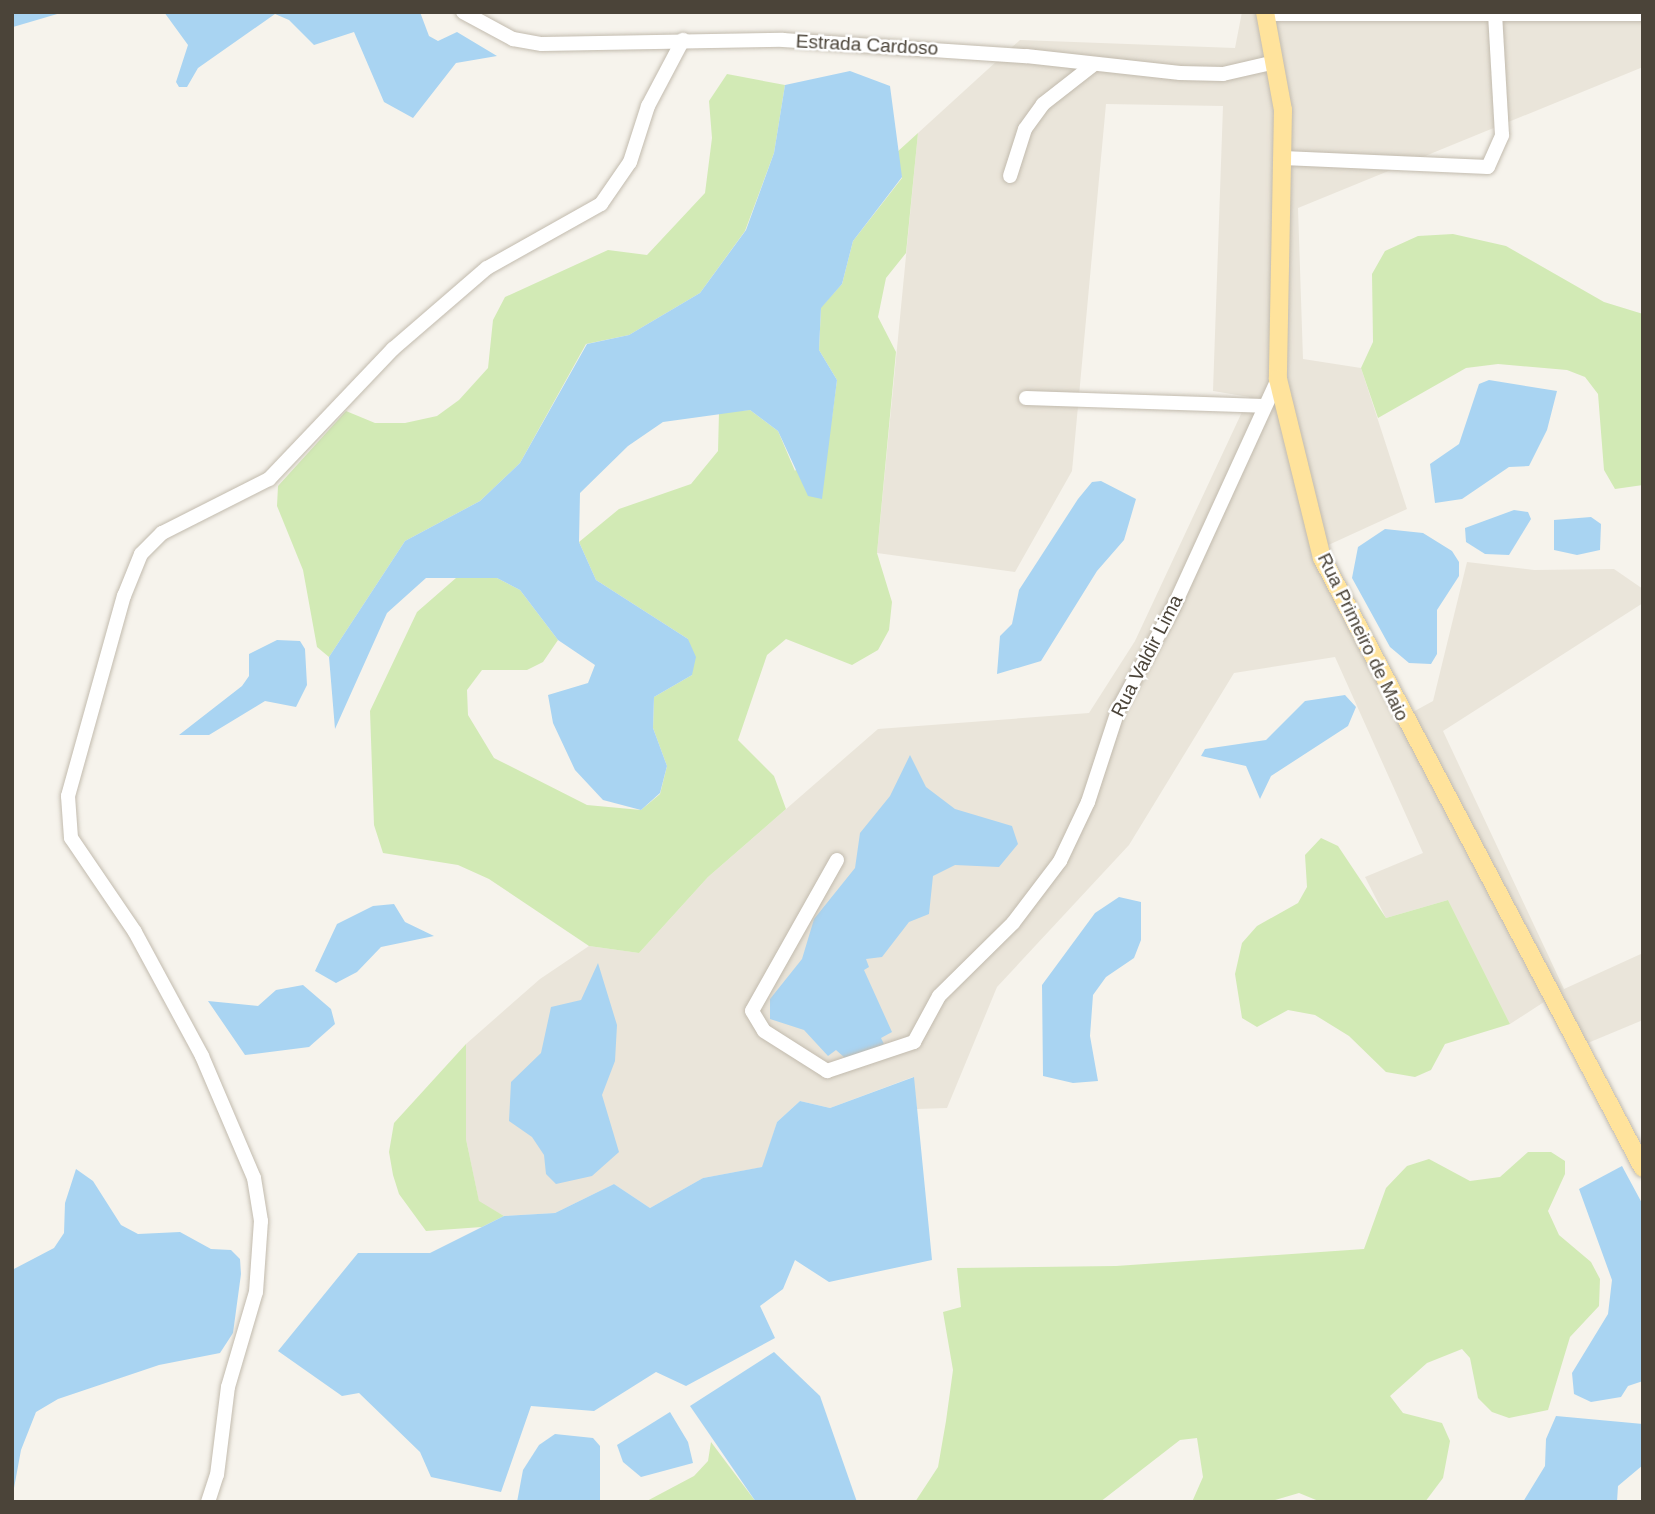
<!DOCTYPE html>
<style>
body{margin:0}
#map{position:relative;width:1655px;height:1514px;overflow:hidden;background:#f6f3ec;font-family:Helvetica,sans-serif}
div>[style]{position:absolute}
[style*='--x']{left:calc(var(--x)*1px);top:calc(var(--y)*1px);width:calc(var(--w)*1px);rotate:calc(var(--a)*1deg)}
.residential>*{inset:0;background:#eae5da}
.green>*{inset:0;background:#d2eab5}
.water>*{inset:0;background:#a9d4f2}
.roads{filter:drop-shadow(0 0 2px #c2bbae) drop-shadow(0 0 2px #c2bbae)}
.minor>*{height:14px;margin:-7px;padding:0 7px;transform-origin:7px;border-radius:7px;background:#fff}
.major>*{height:18px;margin:-9px;padding:0 9px;transform-origin:9px;border-radius:9px;background:#ffe39c}
span{translate:-50% -50%;white-space:nowrap;text-align:center;line-height:1.15;-webkit-text-stroke:5px #fff;paint-order:stroke}
.street-label{font-size:19px;color:#4b4439}
.frame{position:absolute;inset:0;border:14px solid #4b4439;pointer-events:none}
</style>
<div id="map">
<div class="residential">
<div style="clip-path:polygon(1242px 12px,1643px 12px,1643px 67px,1298px 208px,1303px 359px,1361px 368px,1407px 509px,1324px 547px,1411px 713px,1433px 701px,1467px 562px,1534px 570px,1614px 569px,1643px 589px,1643px 603px,1443px 731px,1564px 989px,1643px 953px,1643px 1020px,1571px 1050px,1544px 1002px,1510px 1024px,1448px 900px,1386px 918px,1365px 877px,1423px 853px,1335px 657px,1234px 673px,1129px 845px,997px 987px,947px 1108px,917px 1109px,913px 1077px,830px 1108px,800px 1101px,777px 1122px,763px 1167px,703px 1178px,650px 1208px,614px 1184px,555px 1213px,504px 1216px,479px 1202px,466px 1139px,466px 1044px,540px 979px,589px 946px,639px 953px,708px 877px,878px 729px,1089px 713px,1135px 641px,1249px 397px,1213px 391px,1223px 106px,1106px 104px,1072px 471px,1015px 572px,877px 553px,918px 133px,1020px 40px,1235px 48px)"></div>
</div>
<div class="green">
<div style="clip-path:polygon(727px 74px,785px 85px,774px 153px,745px 231px,700px 293px,629px 335px,586px 344px,520px 463px,480px 501px,405px 541px,329px 657px,317px 647px,303px 570px,277px 506px,278px 486px,346px 411px,375px 423px,405px 423px,437px 416px,459px 400px,488px 368px,493px 320px,505px 297px,608px 250px,647px 255px,705px 193px,712px 138px,709px 101px)"></div>
<div style="clip-path:polygon(918px 133px,906px 253px,886px 278px,878px 317px,896px 352px,877px 553px,892px 602px,889px 630px,878px 650px,852px 665px,786px 639px,767px 655px,738px 740px,774px 776px,786px 809px,708px 877px,639px 953px,589px 946px,489px 879px,458px 865px,383px 853px,374px 825px,370px 711px,417px 612px,456px 578px,497px 578px,520px 590px,558px 640px,543px 662px,527px 670px,482px 670px,467px 690px,468px 715px,494px 758px,587px 805px,641px 810px,660px 794px,667px 766px,653px 728px,654px 697px,692px 675px,688px 639px,596px 580px,579px 542px,619px 509px,691px 484px,718px 451px,719px 412px,750px 410px,778px 431px,795px 471px,832px 417px,837px 380px,819px 350px,821px 307px,842px 284px,853px 241px,902px 178px,896px 153px)"></div>
<div style="clip-path:polygon(1453px 234px,1506px 246px,1604px 302px,1643px 314px,1643px 485px,1615px 489px,1604px 470px,1598px 394px,1585px 377px,1567px 370px,1498px 364px,1466px 368px,1378px 418px,1361px 368px,1373px 342px,1372px 274px,1385px 251px,1418px 236px)"></div>
<div style="clip-path:polygon(1321px 838px,1338px 846px,1386px 918px,1448px 900px,1510px 1024px,1445px 1044px,1431px 1070px,1415px 1077px,1386px 1072px,1349px 1036px,1315px 1015px,1288px 1010px,1257px 1027px,1242px 1018px,1235px 974px,1242px 943px,1257px 926px,1298px 903px,1307px 887px,1305px 855px)"></div>
<div style="clip-path:polygon(466px 1044px,466px 1139px,479px 1201px,504px 1216px,482px 1227px,426px 1231px,399px 1194px,393px 1175px,389px 1152px,394px 1123px)"></div>
<div style="clip-path:polygon(1528px 1152px,1551px 1152px,1565px 1161px,1565px 1174px,1548px 1211px,1559px 1235px,1591px 1262px,1600px 1279px,1599px 1306px,1570px 1337px,1548px 1410px,1509px 1418px,1492px 1412px,1478px 1398px,1470px 1358px,1462px 1349px,1427px 1363px,1390px 1396px,1403px 1413px,1442px 1423px,1450px 1441px,1443px 1478px,1425px 1502px,1321px 1502px,1299px 1493px,1268px 1502px,1192px 1502px,1203px 1477px,1197px 1438px,1180px 1440px,1100px 1502px,915px 1502px,938px 1467px,946px 1421px,953px 1370px,943px 1312px,961px 1307px,957px 1268px,1116px 1266px,1364px 1249px,1386px 1188px,1407px 1166px,1429px 1159px,1470px 1181px,1500px 1177px)"></div>
<div style="clip-path:polygon(711px 1442px,756px 1502px,645px 1502px,694px 1476px,708px 1461px)"></div>
</div>
<div class="water">
<div style="clip-path:polygon(12px 12px,64px 12px,13px 27px)"></div>
<div style="clip-path:polygon(164px 12px,420px 12px,429px 36px,438px 41px,457px 32px,497px 56px,456px 63px,413px 118px,384px 102px,354px 32px,314px 45px,289px 20px,275px 14px,198px 68px,187px 87px,179px 87px,176px 82px,188px 45px)"></div>
<div style="clip-path:polygon(850px 71px,890px 86px,902px 177px,853px 241px,842px 284px,821px 308px,819px 350px,837px 380px,822px 499px,808px 496px,778px 431px,750px 410px,663px 422px,628px 446px,580px 493px,579px 542px,596px 580px,688px 639px,696px 657px,692px 675px,654px 697px,653px 728px,667px 766px,660px 793px,641px 810px,603px 800px,575px 770px,553px 723px,548px 695px,588px 683px,595px 665px,558px 640px,520px 590px,497px 578px,426px 578px,387px 613px,335px 729px,329px 657px,405px 541px,480px 501px,520px 463px,587px 344px,629px 335px,700px 293px,746px 230px,774px 153px,785px 85px)"></div>
<div style="clip-path:polygon(1489px 380px,1557px 391px,1547px 430px,1529px 466px,1509px 467px,1462px 499px,1435px 503px,1430px 464px,1459px 444px,1479px 384px)"></div>
<div style="clip-path:polygon(1101px 481px,1136px 499px,1124px 540px,1097px 571px,1041px 661px,997px 674px,1000px 636px,1012px 624px,1019px 590px,1078px 499px,1092px 482px)"></div>
<div style="clip-path:polygon(1514px 510px,1528px 512px,1531px 519px,1509px 555px,1485px 554px,1466px 542px,1465px 528px)"></div>
<div style="clip-path:polygon(1591px 517px,1601px 524px,1600px 550px,1577px 555px,1554px 550px,1554px 520px)"></div>
<div style="clip-path:polygon(1385px 529px,1423px 533px,1452px 551px,1459px 562px,1459px 576px,1437px 610px,1437px 654px,1431px 664px,1409px 663px,1390px 647px,1352px 578px,1358px 547px)"></div>
<div style="clip-path:polygon(277px 640px,300px 641px,305px 649px,307px 685px,296px 707px,265px 701px,209px 735px,179px 735px,242px 686px,249px 676px,249px 654px)"></div>
<div style="clip-path:polygon(1345px 695px,1356px 707px,1348px 726px,1271px 776px,1260px 799px,1246px 766px,1201px 756px,1205px 749px,1266px 740px,1305px 701px)"></div>
<div style="clip-path:polygon(910px 755px,926px 787px,955px 809px,1012px 826px,1018px 844px,999px 867px,955px 865px,933px 876px,929px 914px,909px 922px,882px 957px,866px 959px,869px 967px,864px 970px,892px 1032px,881px 1038px,884px 1044px,863px 1055px,845px 1058px,836px 1050px,828px 1056px,804px 1030px,770px 1019px,770px 999px,802px 959px,814px 919px,855px 868px,860px 833px,890px 796px)"></div>
<div style="clip-path:polygon(1119px 897px,1141px 902px,1141px 940px,1134px 958px,1106px 977px,1093px 995px,1090px 1036px,1098px 1081px,1073px 1083px,1043px 1076px,1042px 985px,1095px 913px)"></div>
<div style="clip-path:polygon(394px 904px,405px 922px,434px 936px,381px 947px,357px 972px,336px 983px,315px 971px,337px 924px,373px 906px)"></div>
<div style="clip-path:polygon(598px 963px,617px 1025px,615px 1061px,602px 1095px,619px 1152px,592px 1176px,556px 1184px,546px 1174px,544px 1155px,532px 1137px,509px 1121px,511px 1082px,541px 1053px,551px 1007px,581px 1000px)"></div>
<div style="clip-path:polygon(303px 985px,331px 1009px,335px 1024px,309px 1047px,245px 1055px,208px 1001px,258px 1006px,276px 990px)"></div>
<div style="clip-path:polygon(914px 1077px,932px 1260px,829px 1282px,795px 1260px,783px 1289px,760px 1306px,775px 1338px,686px 1386px,656px 1372px,594px 1411px,531px 1406px,501px 1492px,431px 1477px,420px 1452px,359px 1393px,342px 1396px,278px 1351px,358px 1253px,430px 1253px,504px 1216px,555px 1213px,614px 1184px,650px 1208px,703px 1178px,762px 1167px,777px 1122px,800px 1101px,830px 1108px)"></div>
<div style="clip-path:polygon(1622px 1166px,1643px 1205px,1643px 1381px,1628px 1386px,1621px 1397px,1591px 1402px,1574px 1394px,1572px 1373px,1608px 1314px,1612px 1280px,1579px 1189px)"></div>
<div style="clip-path:polygon(76px 1169px,93px 1181px,121px 1225px,138px 1234px,180px 1232px,211px 1249px,231px 1250px,240px 1259px,241px 1274px,233px 1333px,220px 1353px,159px 1365px,58px 1399px,36px 1412px,21px 1450px,12px 1499px,12px 1270px,54px 1248px,64px 1233px,65px 1203px)"></div>
<div style="clip-path:polygon(774px 1352px,820px 1396px,857px 1502px,756px 1502px,690px 1406px)"></div>
<div style="clip-path:polygon(670px 1412px,688px 1442px,693px 1463px,641px 1477px,623px 1462px,617px 1445px)"></div>
<div style="clip-path:polygon(1556px 1416px,1643px 1424px,1643px 1465px,1618px 1486px,1617px 1502px,1523px 1502px,1545px 1466px,1546px 1439px)"></div>
<div style="clip-path:polygon(555px 1434px,593px 1438px,600px 1446px,600px 1502px,517px 1502px,523px 1470px,539px 1445px)"></div>
</div>
<div class="roads">
<div class="minor">
<div style="--x:463;--y:12;--w:57;--a:28.4"></div>
<div style="--x:513;--y:39;--w:29;--a:10"></div>
<div style="--x:542;--y:44;--w:241;--a:-1"></div>
<div style="--x:783;--y:40;--w:244;--a:3.8"></div>
<div style="--x:1026;--y:56;--w:155;--a:6.3"></div>
<div style="--x:1180;--y:73;--w:43;--a:1.3"></div>
<div style="--x:1223;--y:74;--w:53;--a:-13"></div>
<div style="--x:1265;--y:14;--w:378;--a:0"></div>
<div style="--x:1283;--y:158;--w:205;--a:2.5"></div>
<div style="--x:1488;--y:167;--w:35;--a:-66"></div>
<div style="--x:1502;--y:135;--w:121;--a:-93.3"></div>
<div style="--x:1010;--y:176;--w:49;--a:-72.3"></div>
<div style="--x:1025;--y:129;--w:31;--a:-54"></div>
<div style="--x:1043;--y:104;--w:63;--a:-38"></div>
<div style="--x:1026;--y:398;--w:238;--a:1.9"></div>
<div style="--x:837;--y:860;--w:173;--a:119.4"></div>
<div style="--x:752;--y:1011;--w:23;--a:59"></div>
<div style="--x:764;--y:1031;--w:75;--a:32.4"></div>
<div style="--x:827;--y:1071;--w:92;--a:-18.4"></div>
<div style="--x:914;--y:1042;--w:52;--a:-61.5"></div>
<div style="--x:939;--y:996;--w:104;--a:-44.6"></div>
<div style="--x:1013;--y:923;--w:78;--a:-52.8"></div>
<div style="--x:1060;--y:861;--w:65;--a:-64.6"></div>
<div style="--x:1088;--y:802;--w:97;--a:-71.9"></div>
<div style="--x:1118;--y:710;--w:118;--a:-61.7"></div>
<div style="--x:1174;--y:606;--w:250;--a:-65.4"></div>
<div style="--x:208;--y:1502;--w:28;--a:-72"></div>
<div style="--x:217;--y:1475;--w:89;--a:-82.9"></div>
<div style="--x:228;--y:1387;--w:99;--a:-73.6"></div>
<div style="--x:256;--y:1292;--w:71;--a:-86"></div>
<div style="--x:261;--y:1221;--w:44;--a:-99.2"></div>
<div style="--x:254;--y:1178;--w:133;--a:-113.1"></div>
<div style="--x:202;--y:1056;--w:141;--a:-118.4"></div>
<div style="--x:135;--y:932;--w:114;--a:-124.2"></div>
<div style="--x:71;--y:838;--w:42;--a:-94.1"></div>
<div style="--x:68;--y:796;--w:208;--a:-74.4"></div>
<div style="--x:124;--y:596;--w:45;--a:-68"></div>
<div style="--x:141;--y:554;--w:30;--a:-45"></div>
<div style="--x:162;--y:533;--w:120;--a:-26.8"></div>
<div style="--x:269;--y:479;--w:180;--a:-46.4"></div>
<div style="--x:393;--y:349;--w:124;--a:-40.8"></div>
<div style="--x:487;--y:268;--w:131;--a:-29.3"></div>
<div style="--x:601;--y:204;--w:51;--a:-55.4"></div>
<div style="--x:630;--y:162;--w:59;--a:-72.2"></div>
<div style="--x:648;--y:106;--w:75;--a:-62.1"></div>
</div>
<div class="major">
<div style="--x:1265;--y:12;--w:100;--a:79.6"></div>
<div style="--x:1283;--y:110;--w:269;--a:91.1"></div>
<div style="--x:1278;--y:379;--w:184;--a:76.2"></div>
<div style="--x:1322;--y:558;--w:689;--a:62.25"></div>
</div>
</div>
<div class="street-label">
<span style="left:867px;top:45px;rotate:3deg">Estrada Cardoso</span>
<span style="left:1363px;top:637px;rotate:64deg">Rua Primeiro de Maio</span>
<span style="left:1147px;top:656px;rotate:-63deg">Rua Valdir Lima</span>
</div>
<div class="frame"></div>
</div>
